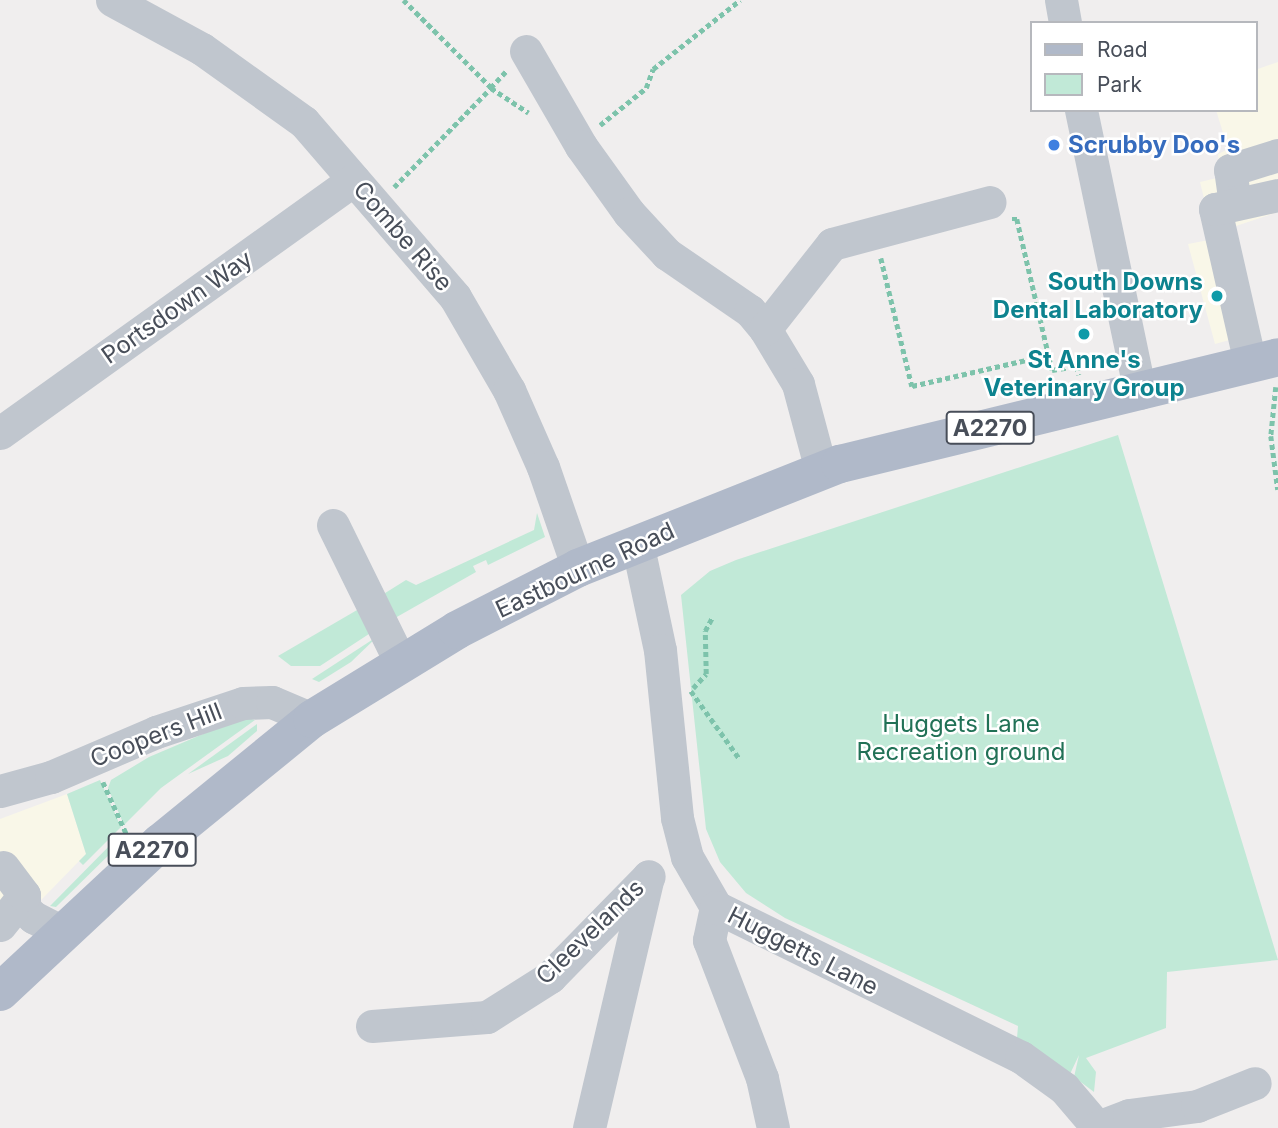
<!DOCTYPE html>
<style>
body{margin:0}
#map{position:relative;width:1278px;height:1128px;overflow:hidden;background:#f0eeee;font-family:Inter,sans-serif}
div>[style]{position:absolute}
[style*='--x']{left:calc(var(--x)*1px);top:calc(var(--y)*1px);width:calc(var(--w)*1px);rotate:calc(var(--a)*1deg)}
.commercial>*{inset:0;background:#f9f7e8}
.green>*{inset:0;background:#c1e9d7}
.path>*{height:4.5px;margin-top:-2.25px;transform-origin:0;background:repeating-linear-gradient(90deg,#7dc3ab 0 5px,transparent 0 8.5px)}
.minor>*{height:33px;margin:-16.5px;padding:0 16.5px;transform-origin:16.5px;border-radius:16.5px;background:#c0c6ce}
.major>*{height:38px;margin:-19px;padding:0 19px;transform-origin:19px;border-radius:19px;background:#b0b9c9}
.dots>*{width:19px;height:19px;translate:-50% -50%;box-sizing:border-box;border:4px solid #fff;border-radius:50%}
span{translate:-50% -50%;white-space:nowrap;text-align:center;line-height:1.15;-webkit-text-stroke:5px #fff;paint-order:stroke}
.shield-label span{padding:2px 5px;background:#fff;border:2px solid;border-radius:5px;-webkit-text-stroke-width:0}
.shield-label{font-size:23px;color:#484e59;font-weight:700}
.shop-label{font-size:24px;color:#366cbe;font-weight:700}
.left{translate:0 -50%;text-align:left}
.street-label{font-size:24px;color:#484e59}
.culture-label{font-size:24px;color:#0d838f;font-weight:700}
.right{translate:-100% -50%;text-align:right}
.park-label{font-size:24px;color:#217156}
.legend{position:absolute;left:1030px;top:21px;width:228px;height:91px;box-sizing:border-box;background:#fff;border:2px solid #b6b8bd;margin:0;padding:9px 12px;list-style:none;font-size:21px;color:#484e59}
.legend li{display:flex;align-items:center;gap:14px;height:35px}
.legend b{width:35px;border:2px solid #b6b8bd}
</style>
<div id="map">
<div class="commercial">
<div style="clip-path:polygon(1278px 62px,1278px 212px,1224px 230px,1255px 333px,1215px 344px,1188px 244px,1214px 239px,1200px 182px,1221px 177px,1218px 154px,1228px 149px,1216px 110px,1255px 110px,1255px 70px)"></div>
<div style="clip-path:polygon(67px 794px,86px 854px,0 942px,0 819px)"></div>
</div>
<div class="green">
<div style="clip-path:polygon(1118px 435px,1278px 960px,1167px 972px,1166px 1028px,1086px 1058px,1096px 1072px,1094px 1092px,1074px 1077px,1079px 1055px,1070px 1074px,1017px 1038px,1018px 1026px,785px 918px,746px 893px,720px 862px,706px 829px,681px 595px,710px 571px,736px 560px)"></div>
<div style="clip-path:polygon(537px 513px,545px 537px,488px 565px,486px 560px,473px 566px,476px 572px,388px 622px,374px 600px,406px 580px,416px 585px,534px 530px)"></div>
<div style="clip-path:polygon(364px 606px,372px 632px,320px 666px,291px 666px,278px 656px)"></div>
<div style="clip-path:polygon(378px 636px,351px 662px,319px 682px,312px 679px)"></div>
<div style="clip-path:polygon(243px 717px,255px 720px,161px 788px,124px 825px,108px 788px,111px 780px,149px 757px)"></div>
<div style="clip-path:polygon(257px 724px,257px 731px,228px 756px,188px 774px)"></div>
<div style="clip-path:polygon(100px 780px,121px 827px,83px 865px,79px 861px,86px 854px,67px 794px)"></div>
<div style="clip-path:polygon(122px 833px,125px 839px,56px 907px,50px 906px)"></div>
</div>
<div class="path">
<div style="--x:506;--y:72;--w:22;--a:133"></div>
<div style="--x:491;--y:88;--w:45;--a:33.3"></div>
<div style="--x:600;--y:125;--w:59;--a:-38.8"></div>
<div style="--x:646;--y:88;--w:20;--a:-70"></div>
<div style="--x:653;--y:69;--w:111;--a:-38.4"></div>
<div style="--x:394;--y:187;--w:139;--a:-45.6"></div>
<div style="--x:491;--y:88;--w:124;--a:-135"></div>
<div style="--x:1012;--y:219;--w:5;--a:0"></div>
<div style="--x:1017;--y:219;--w:155;--a:76.9"></div>
<div style="--x:1052;--y:370;--w:25;--a:-9"></div>
<div style="--x:1077;--y:366;--w:9;--a:77"></div>
<div style="--x:881;--y:258;--w:132;--a:76.4"></div>
<div style="--x:912;--y:386;--w:140;--a:-12.8"></div>
<div style="--x:1276;--y:387;--w:49;--a:95.8"></div>
<div style="--x:1271;--y:436;--w:54;--a:82.6"></div>
<div style="--x:693;--y:688;--w:19;--a:-47"></div>
<div style="--x:706;--y:674;--w:43;--a:-91.3"></div>
<div style="--x:705;--y:631;--w:15;--a:-62"></div>
<div style="--x:691;--y:691;--w:82;--a:54.4"></div>
<div style="--x:103;--y:782;--w:58;--a:65.6"></div>
</div>
<div class="minor">
<div style="--x:112;--y:0;--w:102;--a:28.6"></div>
<div style="--x:202;--y:49;--w:125;--a:35.6"></div>
<div style="--x:304;--y:122;--w:231;--a:49.2"></div>
<div style="--x:455;--y:297;--w:108;--a:59.9"></div>
<div style="--x:509;--y:390;--w:84;--a:66.2"></div>
<div style="--x:543;--y:467;--w:107;--a:70.9"></div>
<div style="--x:1061;--y:0;--w:23;--a:80"></div>
<div style="--x:526;--y:51;--w:110;--a:59.9"></div>
<div style="--x:581;--y:146;--w:82;--a:54.4"></div>
<div style="--x:629;--y:213;--w:56;--a:47.2"></div>
<div style="--x:667;--y:254;--w:101;--a:34.5"></div>
<div style="--x:750;--y:311;--w:23;--a:50"></div>
<div style="--x:765;--y:329;--w:64;--a:59"></div>
<div style="--x:798;--y:384;--w:89;--a:75"></div>
<div style="--x:1081;--y:110;--w:289;--a:78.2"></div>
<div style="--x:1235;--y:204;--w:34;--a:-98"></div>
<div style="--x:1230;--y:170;--w:50;--a:-17.4"></div>
<div style="--x:765;--y:329;--w:108;--a:-51.8"></div>
<div style="--x:832;--y:244;--w:163;--a:-14.9"></div>
<div style="--x:1250;--y:363;--w:158;--a:-102.8"></div>
<div style="--x:1215;--y:209;--w:65;--a:-12.5"></div>
<div style="--x:0;--y:433;--w:435;--a:-35.6"></div>
<div style="--x:333;--y:525;--w:154;--a:63.8"></div>
<div style="--x:637;--y:542;--w:110;--a:78"></div>
<div style="--x:660;--y:650;--w:169;--a:84.2"></div>
<div style="--x:677;--y:818;--w:40;--a:75.6"></div>
<div style="--x:687;--y:857;--w:58;--a:59.9"></div>
<div style="--x:716;--y:907;--w:340;--a:26.2"></div>
<div style="--x:1021;--y:1057;--w:53;--a:35.8"></div>
<div style="--x:1064;--y:1088;--w:52;--a:49.6"></div>
<div style="--x:0;--y:791;--w:53;--a:-15.4"></div>
<div style="--x:51;--y:777;--w:114;--a:-23.2"></div>
<div style="--x:156;--y:732;--w:92;--a:-18.4"></div>
<div style="--x:243;--y:703;--w:29;--a:-2"></div>
<div style="--x:272;--y:702;--w:43;--a:23"></div>
<div style="--x:24;--y:895;--w:13;--a:90"></div>
<div style="--x:24;--y:908;--w:13;--a:45"></div>
<div style="--x:33;--y:917;--w:33;--a:27"></div>
<div style="--x:716;--y:907;--w:34;--a:102"></div>
<div style="--x:709;--y:940;--w:148;--a:69"></div>
<div style="--x:762;--y:1078;--w:51;--a:77.6"></div>
<div style="--x:0;--y:925;--w:38;--a:-51"></div>
<div style="--x:24;--y:895;--w:35;--a:-127"></div>
<div style="--x:372;--y:1026;--w:115;--a:-4.5"></div>
<div style="--x:487;--y:1017;--w:75;--a:-32.4"></div>
<div style="--x:550;--y:977;--w:141;--a:-45.6"></div>
<div style="--x:1098;--y:1127;--w:33;--a:-21"></div>
<div style="--x:1129;--y:1115;--w:69;--a:-7.5"></div>
<div style="--x:1197;--y:1106;--w:62;--a:-21.6"></div>
<div style="--x:589;--y:1128;--w:258;--a:-76.8"></div>
</div>
<div class="major">
<div style="--x:0;--y:992;--w:219;--a:-43"></div>
<div style="--x:160;--y:843;--w:196;--a:-39.2"></div>
<div style="--x:312;--y:719;--w:170;--a:-31.5"></div>
<div style="--x:457;--y:630;--w:136;--a:-27.1"></div>
<div style="--x:578;--y:568;--w:282;--a:-21.7"></div>
<div style="--x:840;--y:464;--w:451;--a:-13.7"></div>
</div>
<div class="dots">
<div style="left:1054px;top:145px;background:#3f7fe0"></div>
<div style="left:1217px;top:296px;background:#0f9aa8"></div>
<div style="left:1084px;top:334px;background:#0f9aa8"></div>
</div>
<div class="shield-label">
<span style="left:990px;top:428px">A2270</span>
<span style="left:152px;top:850px">A2270</span>
</div>
<div class="shop-label">
<span class="left" style="left:1068px;top:145px">Scrubby Doo's</span>
</div>
<div class="street-label">
<span style="left:403px;top:236px;rotate:49deg">Combe Rise</span>
<span style="left:177px;top:307px;rotate:-35deg">Portsdown Way</span>
<span style="left:585px;top:570px;rotate:-25deg">Eastbourne Road</span>
<span style="left:156px;top:735px;rotate:-21deg">Coopers Hill</span>
<span style="left:590px;top:932px;rotate:-44deg">Cleevelands</span>
<span style="left:803px;top:951px;rotate:27deg">Huggetts Lane</span>
</div>
<div class="culture-label">
<span class="right" style="left:1203px;top:296px">South Downs<br>Dental Laboratory</span>
<span style="left:1084px;top:374px">St Anne's<br>Veterinary Group</span>
</div>
<div class="park-label">
<span style="left:961px;top:738px">Huggets Lane<br>Recreation ground</span>
</div>
<ul class="legend">
<li><b style="height:9px;background:#b0b9c9"></b>Road</li>
<li><b style="height:19px;background:#c1e9d7"></b>Park</li>
</ul>
</div>
